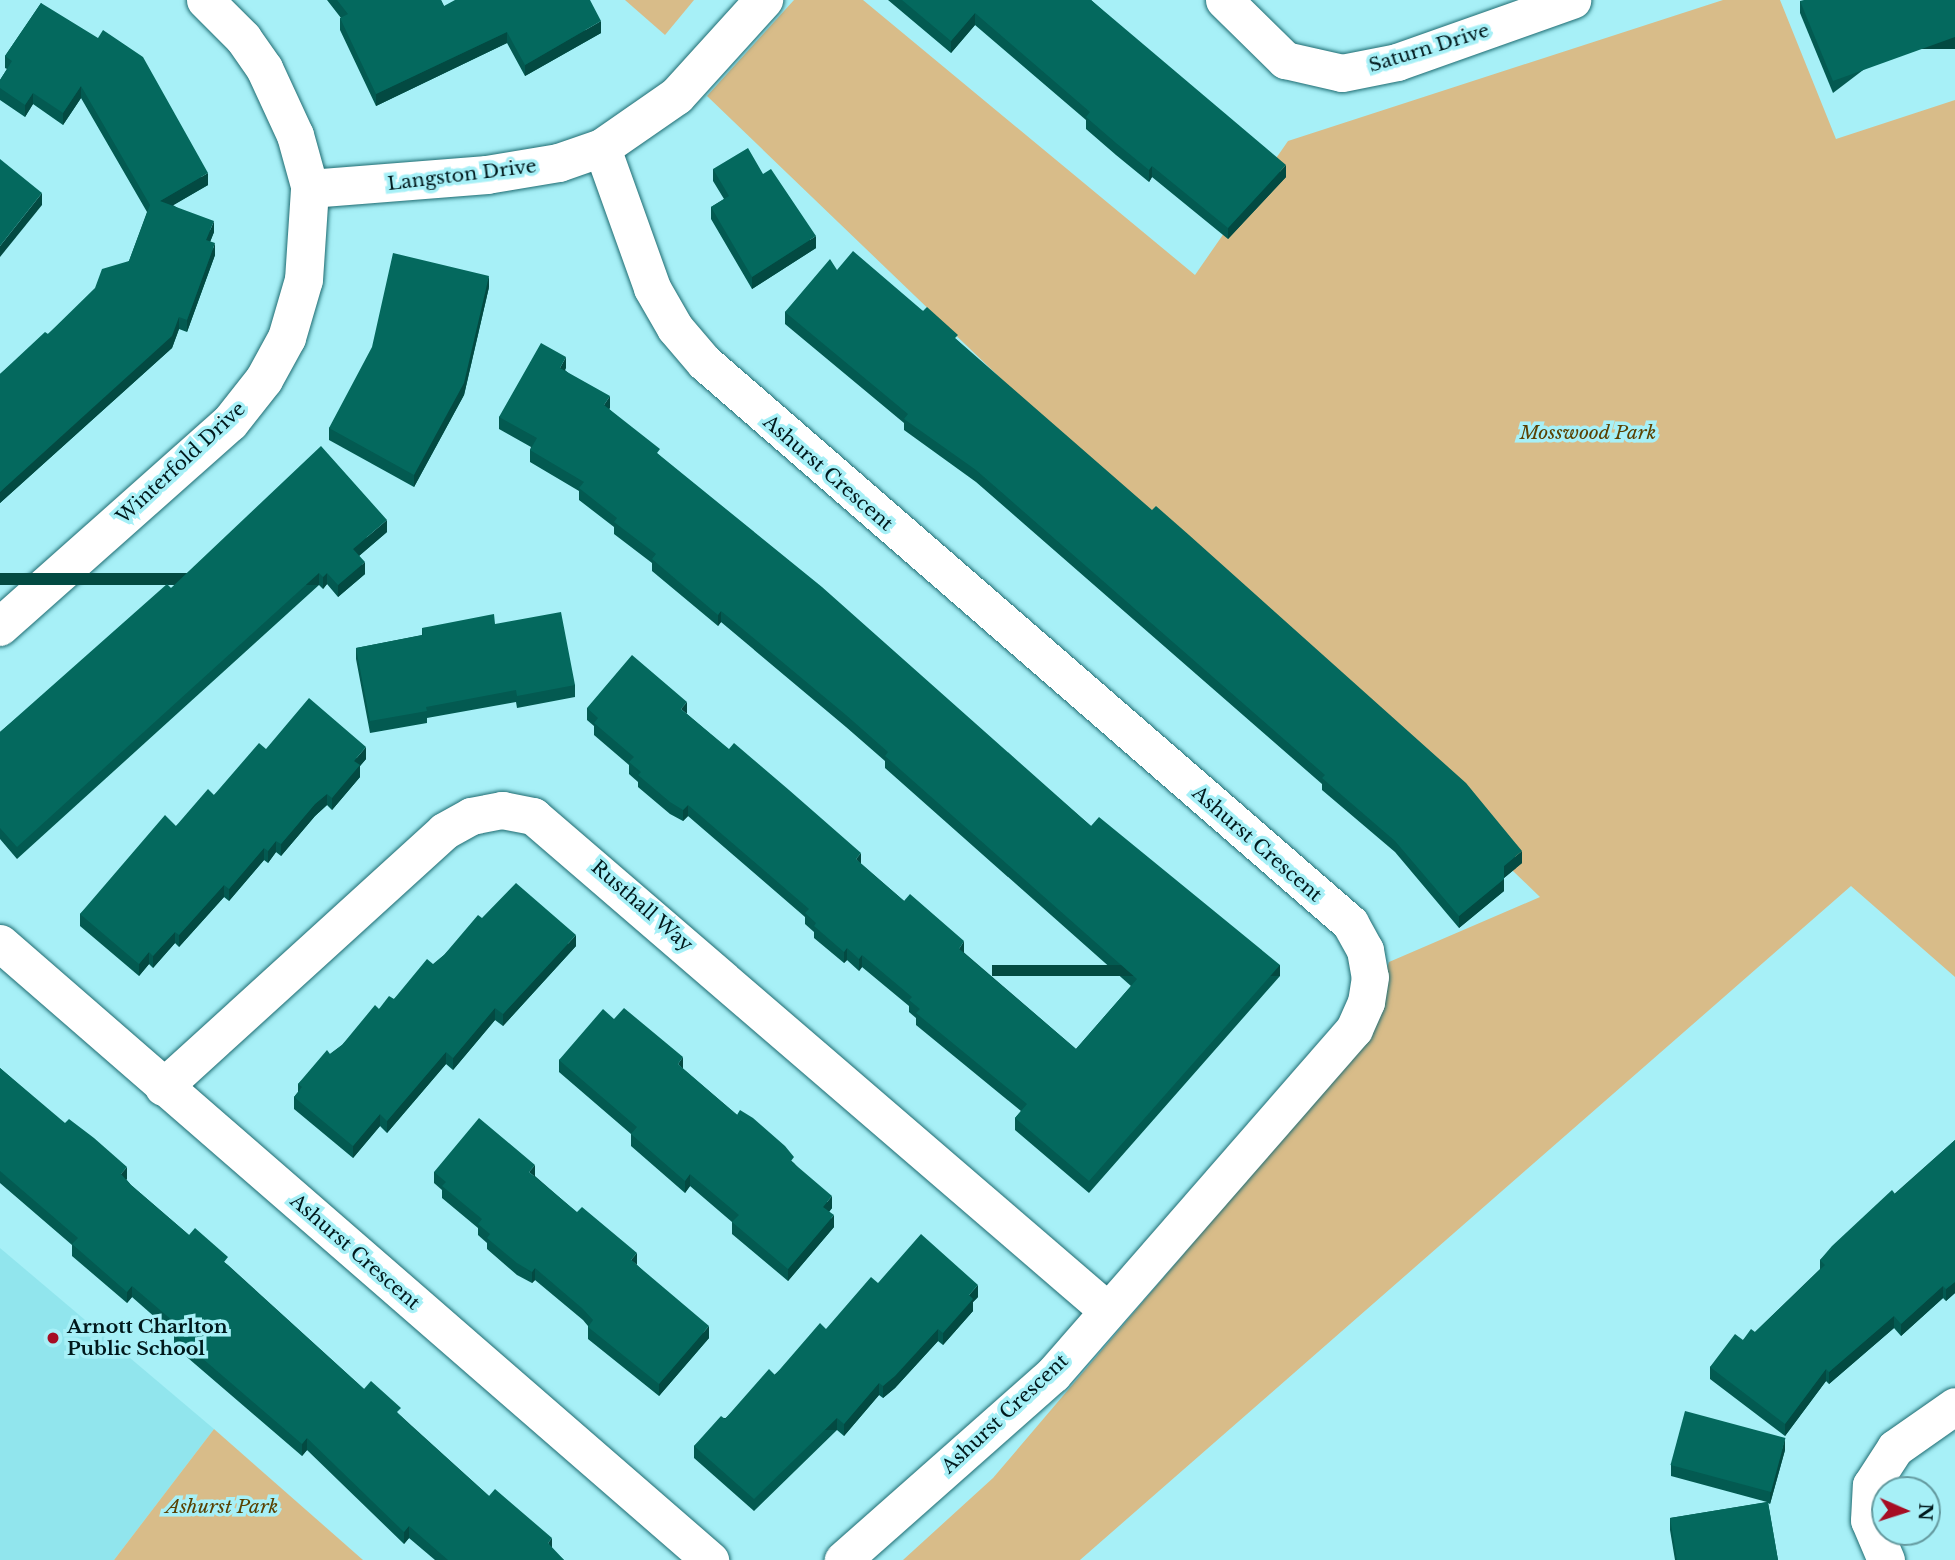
<!DOCTYPE html>
<style>
body{margin:0}
#map{position:relative;width:1955px;height:1560px;overflow:hidden;background:#a7f0f7;font-family:"Libre Baskerville",serif}
div>[style]{position:absolute}
[style*='--x']{left:calc(var(--x)*1px);top:calc(var(--y)*1px);width:calc(var(--w)*1px);rotate:calc(var(--a)*1deg)}
.built>*{inset:0;background:#91e5ed}
.green>*{inset:0;background:#d8bc89}
.roads{filter:drop-shadow(0 0 2px #1e6b71) drop-shadow(0 0 2px #1e6b71)}
.minor>*{height:37px;margin:-18.5px;padding:0 18.5px;transform-origin:18.5px;border-radius:18.5px;background:#fff}
.tertiary>*{height:38px;margin:-19px;padding:0 19px;transform-origin:19px;border-radius:19px;background:#fff}
.wall>*{inset:0;background:#035a51}
.shaded-wall>*{inset:0;background:#034a42;transform-origin:0 0}
.building>*{inset:0;background:#04695e;transform-origin:0 0}
.dots>*{width:19px;height:19px;translate:-50% -50%;box-sizing:border-box;border:4px solid #a7f0f7;border-radius:50%}
span{translate:-50% -50%;white-space:nowrap;text-align:center;line-height:1.15;-webkit-text-stroke:7px #a7f0f7;paint-order:stroke}
.street-label{font-size:19px;color:#00191c}
.park-label{font-size:19px;color:#5a4102;font-style:italic}
.poi-label{font-size:19px;color:#00191c;font-weight:700}
.left{translate:0 -50%;text-align:left}
.north{position:absolute;left:1871px;top:1476px;width:70px;height:70px;box-sizing:border-box;background:#a7f0f7;border:2px solid #649a9f;border-radius:50%;rotate:93deg;font-size:19px;font-weight:700;line-height:28px;text-align:center;color:#00191c}
.north::after{content:'';display:block;margin:auto;width:24px;height:32px;background:#a60e24;clip-path:polygon(50% 0,100% 100%,50% 72%,0 100%)}
</style>
<div id="map">
<div class="built">
<div style="clip-path:polygon(0 1248px,214px 1429px,114px 1560px,0 1560px)"></div>
</div>
<div class="green">
<div style="clip-path:polygon(625px 0,694px 0,665px 35px)"></div>
<div style="clip-path:polygon(794px 0,863px 0,1195px 275px,1288px 141px,1723px 0,1780px 0,1836px 139px,1955px 100px,1955px 977px,1851px 886px,1080px 1560px,903px 1560px,993px 1478px,1360px 1047px,1389px 962px,1540px 897px,707px 96px)"></div>
<div style="clip-path:polygon(214px 1429px,363px 1560px,114px 1560px)"></div>
</div>
<div class="roads">
<div class="minor">
<div style="--x:205;--y:0;--w:54;--a:45"></div>
<div style="--x:243;--y:38;--w:37;--a:55"></div>
<div style="--x:264;--y:68;--w:74;--a:65.2"></div>
<div style="--x:295;--y:135;--w:56;--a:74.5"></div>
<div style="--x:1224;--y:0;--w:86;--a:44.5"></div>
<div style="--x:1285;--y:60;--w:58;--a:12.8"></div>
<div style="--x:1342;--y:73;--w:56;--a:-11.3"></div>
<div style="--x:1397;--y:62;--w:186;--a:-19.5"></div>
<div style="--x:602;--y:148;--w:149;--a:70.3"></div>
<div style="--x:652;--y:288;--w:46;--a:60.1"></div>
<div style="--x:675;--y:328;--w:45;--a:49.5"></div>
<div style="--x:704;--y:362;--w:856;--a:40.97"></div>
<div style="--x:1350;--y:923;--w:31;--a:61"></div>
<div style="--x:1365;--y:950;--w:27;--a:80"></div>
<div style="--x:1370;--y:977;--w:25;--a:99"></div>
<div style="--x:1366;--y:1002;--w:30;--a:114"></div>
<div style="--x:1354;--y:1029;--w:458;--a:131.1"></div>
<div style="--x:1053;--y:1374;--w:281;--a:138.5"></div>
<div style="--x:0;--y:943;--w:941;--a:40.99"></div>
<div style="--x:163;--y:1087;--w:380;--a:-42.3"></div>
<div style="--x:444;--y:831;--w:31;--a:-29"></div>
<div style="--x:471;--y:816;--w:32;--a:-11"></div>
<div style="--x:502;--y:810;--w:32;--a:11"></div>
<div style="--x:533;--y:816;--w:757;--a:40.72"></div>
<div style="--x:1886;--y:1560;--w:43;--a:-113"></div>
<div style="--x:1869;--y:1520;--w:35;--a:-87"></div>
<div style="--x:1871;--y:1485;--w:44;--a:-57"></div>
<div style="--x:1895;--y:1448;--w:73;--a:-35"></div>
</div>
<div class="tertiary">
<div style="--x:0;--y:627;--w:307;--a:-41.6"></div>
<div style="--x:230;--y:423;--w:55;--a:-51.7"></div>
<div style="--x:264;--y:380;--w:48;--a:-61.3"></div>
<div style="--x:287;--y:338;--w:60;--a:-73.7"></div>
<div style="--x:304;--y:280;--w:91;--a:-86.2"></div>
<div style="--x:310;--y:189;--w:178;--a:-4.5"></div>
<div style="--x:487;--y:175;--w:73;--a:-9.5"></div>
<div style="--x:559;--y:163;--w:46;--a:-19.2"></div>
<div style="--x:602;--y:148;--w:91;--a:-34.7"></div>
<div style="--x:677;--y:96;--w:130;--a:-47.8"></div>
</div>
</div>
<div class="wall">
<div style="clip-path:polygon(327px 0,441px 0,444px 6px,601px 33px,525px 76px,507px 43px,376px 106px,340px 30px,340px 18px,341px 18px)"></div>
<div style="clip-path:polygon(888px 0,1091px 0,1286px 177px,1228px 239px,1152px 177px,1149px 182px,1116px 155px,1086px 129px,1086px 120px,975px 25px,951px 53px)"></div>
<div style="clip-path:polygon(1955px 0,1833px 93px,1800px 13px,1800px 1px)"></div>
<div style="clip-path:polygon(41px 3px,208px 185px,173px 205px,214px 232px,210px 242px,215px 255px,187px 332px,179px 329px,172px 348px,0 503px,0 374px,48px 334px,129px 261px,147px 212px,81px 98px,63px 125px,33px 104px,25px 117px,0 100px,0 80px,7px 69px,5px 68px,5px 56px)"></div>
<div style="clip-path:polygon(713px 169px,763px 174px,816px 248px,752px 289px,711px 219px,711px 207px,724px 199px,713px 181px)"></div>
<div style="clip-path:polygon(837px 270px,923px 311px,958px 341px,1522px 863px,1504px 878px,1504px 891px,1459px 928px,1395px 852px,1322px 790px,1322px 784px,976px 482px,904px 430px,904px 423px,785px 324px,785px 312px)"></div>
<div style="clip-path:polygon(489px 287px,464px 395px,414px 487px,329px 440px,329px 428px)"></div>
<div style="clip-path:polygon(566px 368px,565px 370px,609px 409px,660px 456px,1091px 826px,1280px 976px,1089px 1193px,1015px 1130px,1015px 1118px,1021px 1111px,916px 1025px,916px 1018px,909px 1012px,909px 1006px,862px 967px,859px 971px,847px 960px,844px 963px,814px 938px,814px 932px,805px 924px,805px 917px,688px 816px,683px 821px,670px 814px,638px 787px,638px 782px,629px 774px,629px 765px,594px 735px,594px 726px,587px 720px,587px 708px,687px 714px,1076px 1049px,1131px 986px,885px 768px,885px 761px,846px 727px,721px 622px,718px 626px,652px 571px,652px 563px,614px 534px,614px 527px,579px 500px,579px 491px,530px 462px,530px 450px,531px 447px,499px 429px,499px 417px)"></div>
<div style="clip-path:polygon(387px 532px,359px 556px,365px 574px,338px 597px,327px 584px,323px 589px,319px 585px,17px 859px,0 839px,0 732px,171px 588px)"></div>
<div style="clip-path:polygon(495px 624px,575px 685px,575px 697px,517px 708px,516px 702px,427px 718px,427px 723px,370px 733px,356px 659px,356px 648px,422px 635px,422px 628px)"></div>
<div style="clip-path:polygon(266px 749px,366px 759px,360px 766px,360px 777px,332px 810px,327px 805px,315px 816px,281px 856px,276px 852px,268px 863px,264px 860px,229px 901px,224px 897px,179px 947px,175px 943px,153px 968px,149px 964px,139px 976px,80px 926px,80px 914px,176px 826px,214px 795px)"></div>
<div style="clip-path:polygon(482px 918px,576px 946px,503px 1026px,495px 1020px,453px 1070px,446px 1064px,387px 1133px,380px 1126px,353px 1158px,294px 1109px,294px 1097px,298px 1092px,298px 1084px,330px 1054px,342px 1045px,379px 1009px,394px 999px,444px 955px)"></div>
<div style="clip-path:polygon(614px 1019px,683px 1069px,794px 1163px,832px 1208px,829px 1212px,834px 1227px,788px 1281px,732px 1234px,732px 1222px,690px 1186px,685px 1193px,631px 1146px,631px 1134px,559px 1072px,559px 1060px)"></div>
<div style="clip-path:polygon(0 1068px,127px 1179px,126px 1179px,131px 1185px,189px 1235px,228px 1265px,364px 1389px,401px 1416px,489px 1496px,552px 1549px,564px 1560px,435px 1560px,409px 1538px,404px 1544px,307px 1450px,302px 1456px,174px 1346px,174px 1334px,132px 1297px,127px 1303px,72px 1256px,72px 1245px,0 1183px)"></div>
<div style="clip-path:polygon(1955px 1140px,1955px 1293px,1946px 1301px,1943px 1298px,1901px 1336px,1894px 1328px,1829px 1384px,1826px 1381px,1785px 1436px,1710px 1379px,1710px 1367px,1743px 1340px,1755px 1332px,1820px 1269px,1820px 1260px)"></div>
<div style="clip-path:polygon(434px 1172px,535px 1176px,637px 1265px,709px 1338px,659px 1396px,588px 1339px,588px 1326px,583px 1320px,535px 1280px,532px 1283px,517px 1275px,487px 1249px,487px 1243px,478px 1235px,478px 1228px,442px 1198px,442px 1190px,434px 1183px)"></div>
<div style="clip-path:polygon(978px 1297px,973px 1302px,973px 1311px,943px 1345px,938px 1341px,895px 1388px,883px 1398px,879px 1395px,844px 1436px,837px 1430px,754px 1511px,694px 1458px,694px 1446px,826px 1329px)"></div>
<div style="clip-path:polygon(1785px 1450px,1770px 1504px,1768px 1503px,1778px 1560px,1675px 1560px,1670px 1530px,1670px 1518px,1767px 1502px,1671px 1476px,1671px 1465px)"></div>
</div>
<div class="shaded-wall">
<div style="clip-path:polygon(975px 13px,975px 25px,951px 53px,951px 41px)"></div>
<div style="clip-path:polygon(601px 21px,601px 33px,525px 76px,525px 65px)"></div>
<div style="clip-path:polygon(507px 32px,507px 43px,376px 106px,376px 94px)"></div>
<div style="left:1955px;top:37px;width:12px;height:130px;rotate:90deg"></div>
<div style="clip-path:polygon(81px 86px,81px 98px,63px 125px,63px 113px)"></div>
<div style="clip-path:polygon(33px 93px,33px 104px,25px 117px,25px 105px)"></div>
<div style="clip-path:polygon(1286px 165px,1286px 177px,1228px 239px,1228px 228px)"></div>
<div style="clip-path:polygon(1152px 166px,1152px 177px,1149px 182px,1149px 170px)"></div>
<div style="clip-path:polygon(208px 173px,208px 185px,160px 213px,160px 201px)"></div>
<div style="clip-path:polygon(42px 193px,42px 205px,0 257px,0 246px)"></div>
<div style="clip-path:polygon(214px 221px,214px 232px,206px 252px,206px 240px)"></div>
<div style="clip-path:polygon(816px 236px,816px 248px,752px 289px,752px 277px)"></div>
<div style="clip-path:polygon(215px 243px,215px 255px,187px 332px,187px 320px)"></div>
<div style="clip-path:polygon(489px 276px,489px 287px,464px 395px,414px 487px,414px 475px)"></div>
<div style="clip-path:polygon(179px 317px,179px 329px,172px 348px,0 503px,0 492px)"></div>
<div style="clip-path:polygon(566px 357px,566px 368px,560px 379px,560px 368px)"></div>
<div style="clip-path:polygon(610px 396px,610px 408px,604px 417px,604px 405px)"></div>
<div style="clip-path:polygon(387px 520px,387px 532px,353px 561px,353px 549px)"></div>
<div style="clip-path:polygon(365px 562px,365px 574px,338px 597px,338px 585px)"></div>
<div style="left:319px;top:573px;width:12px;height:408px;rotate:90deg"></div>
<div style="clip-path:polygon(327px 573px,327px 584px,323px 589px,323px 577px)"></div>
<div style="clip-path:polygon(721px 611px,721px 622px,718px 626px,718px 615px)"></div>
<div style="clip-path:polygon(687px 702px,687px 714px,681px 709px)"></div>
<div style="clip-path:polygon(366px 747px,366px 759px,360px 766px,360px 777px,332px 810px,332px 798px,354px 761px)"></div>
<div style="clip-path:polygon(327px 794px,327px 805px,315px 816px,281px 856px,281px 844px,315px 804px)"></div>
<div style="clip-path:polygon(688px 805px,688px 816px,683px 821px,683px 810px)"></div>
<div style="clip-path:polygon(276px 841px,276px 852px,268px 863px,268px 851px)"></div>
<div style="clip-path:polygon(264px 848px,264px 860px,229px 901px,229px 889px)"></div>
<div style="clip-path:polygon(1522px 851px,1522px 863px,1504px 878px,1504px 866px)"></div>
<div style="clip-path:polygon(861px 853px,861px 865px,856px 859px)"></div>
<div style="clip-path:polygon(1504px 879px,1504px 891px,1459px 928px,1459px 916px)"></div>
<div style="clip-path:polygon(224px 885px,224px 897px,179px 947px,179px 935px)"></div>
<div style="clip-path:polygon(175px 932px,175px 943px,153px 968px,153px 956px)"></div>
<div style="clip-path:polygon(576px 935px,576px 946px,503px 1026px,503px 1014px)"></div>
<div style="clip-path:polygon(964px 941px,964px 953px,959px 949px)"></div>
<div style="clip-path:polygon(847px 948px,847px 960px,844px 963px,844px 952px)"></div>
<div style="clip-path:polygon(149px 952px,149px 964px,139px 976px,139px 964px)"></div>
<div style="clip-path:polygon(862px 955px,862px 967px,859px 971px,859px 959px)"></div>
<div style="left:1280px;top:965px;width:11px;height:288px;rotate:90deg"></div>
<div style="clip-path:polygon(495px 1008px,495px 1020px,453px 1070px,453px 1058px)"></div>
<div style="clip-path:polygon(446px 1052px,446px 1064px,387px 1133px,387px 1121px)"></div>
<div style="clip-path:polygon(683px 1057px,683px 1069px,678px 1064px)"></div>
<div style="clip-path:polygon(380px 1114px,380px 1126px,353px 1158px,353px 1146px)"></div>
<div style="clip-path:polygon(535px 1165px,535px 1177px,529px 1172px)"></div>
<div style="clip-path:polygon(127px 1167px,127px 1179px,121px 1185px,121px 1174px)"></div>
<div style="clip-path:polygon(690px 1174px,690px 1186px,685px 1193px,685px 1181px)"></div>
<div style="clip-path:polygon(832px 1196px,832px 1208px,823px 1219px,823px 1207px)"></div>
<div style="clip-path:polygon(834px 1215px,834px 1227px,788px 1281px,788px 1269px)"></div>
<div style="clip-path:polygon(637px 1253px,637px 1265px,631px 1260px)"></div>
<div style="clip-path:polygon(535px 1268px,535px 1280px,532px 1283px,532px 1272px)"></div>
<div style="clip-path:polygon(1955px 1282px,1955px 1293px,1946px 1301px,1946px 1289px)"></div>
<div style="clip-path:polygon(978px 1285px,978px 1297px,973px 1302px,973px 1311px,943px 1345px,943px 1333px,969px 1295px)"></div>
<div style="clip-path:polygon(132px 1286px,132px 1297px,127px 1303px,127px 1292px)"></div>
<div style="clip-path:polygon(1943px 1286px,1943px 1298px,1901px 1336px,1901px 1324px)"></div>
<div style="clip-path:polygon(1894px 1316px,1894px 1328px,1829px 1384px,1829px 1372px)"></div>
<div style="clip-path:polygon(709px 1326px,709px 1338px,659px 1396px,659px 1384px)"></div>
<div style="clip-path:polygon(938px 1329px,938px 1341px,895px 1388px,883px 1398px,883px 1386px)"></div>
<div style="clip-path:polygon(1826px 1369px,1826px 1381px,1785px 1436px,1785px 1424px)"></div>
<div style="clip-path:polygon(879px 1383px,879px 1395px,844px 1436px,844px 1424px)"></div>
<div style="left:837px;top:1418px;width:12px;height:116px;rotate:90deg"></div>
<div style="clip-path:polygon(307px 1438px,307px 1450px,302px 1456px,302px 1444px)"></div>
<div style="clip-path:polygon(1785px 1438px,1785px 1450px,1770px 1504px,1770px 1492px)"></div>
<div style="clip-path:polygon(409px 1526px,409px 1538px,404px 1544px,404px 1532px)"></div>
<div style="clip-path:polygon(552px 1538px,552px 1550px,548px 1543px)"></div>
</div>
<div class="building">
<div style="clip-path:polygon(337px 0,441px 0,444px 6px,455px 0,590px 0,601px 21px,525px 65px,507px 32px,376px 94px,340px 18px,348px 14px)"></div>
<div style="clip-path:polygon(902px 0,1091px 0,1286px 165px,1228px 228px,1152px 166px,1149px 170px,1116px 143px,1086px 117px,1090px 112px,975px 13px,951px 41px)"></div>
<div style="clip-path:polygon(1804px 0,1955px 0,1955px 37px,1833px 81px,1800px 1px)"></div>
<div style="clip-path:polygon(41px 3px,98px 38px,103px 30px,143px 57px,208px 173px,160px 201px,214px 221px,206px 240px,215px 243px,187px 320px,179px 317px,172px 336px,0 492px,0 374px,45px 332px,48px 334px,95px 288px,102px 269px,129px 261px,150px 205px,81px 86px,63px 113px,33px 93px,25px 105px,0 88px,0 80px,12px 61px,5px 56px)"></div>
<div style="clip-path:polygon(748px 148px,763px 174px,771px 169px,816px 236px,752px 277px,711px 207px,729px 196px,713px 169px)"></div>
<div style="clip-path:polygon(0 159px,42px 193px,0 246px)"></div>
<div style="clip-path:polygon(853px 251px,923px 311px,927px 307px,958px 335px,955px 338px,1152px 510px,1156px 506px,1189px 535px,1466px 783px,1522px 851px,1504px 866px,1504px 879px,1459px 916px,1395px 841px,1322px 778px,1325px 775px,976px 470px,904px 419px,908px 414px,785px 312px,830px 259px,837px 270px)"></div>
<div style="clip-path:polygon(393px 253px,489px 276px,464px 383px,414px 475px,329px 428px,372px 347px)"></div>
<div style="clip-path:polygon(541px 343px,566px 357px,560px 368px,610px 396px,604px 405px,660px 449px,657px 453px,822px 587px,1091px 826px,1099px 817px,1280px 965px,1089px 1181px,1015px 1118px,1027px 1104px,916px 1013px,920px 1009px,909px 1000px,912px 997px,862px 955px,859px 959px,847px 948px,844px 952px,814px 926px,816px 923px,805px 913px,809px 909px,688px 805px,683px 810px,670px 802px,638px 775px,641px 772px,629px 762px,634px 757px,594px 723px,598px 718px,587px 708px,632px 655px,687px 702px,681px 709px,729px 749px,734px 743px,789px 790px,861px 853px,856px 859px,904px 901px,910px 894px,964px 941px,959px 949px,1076px 1049px,1137px 979px,885px 756px,888px 752px,846px 715px,721px 611px,718px 615px,652px 559px,656px 554px,614px 522px,617px 518px,579px 488px,584px 482px,530px 450px,537px 438px,499px 417px)"></div>
<div style="clip-path:polygon(321px 446px,387px 520px,353px 549px,365px 562px,338px 585px,327px 573px,323px 577px,319px 573px,17px 847px,0 828px,0 732px,167px 584px,171px 588px)"></div>
<div style="clip-path:polygon(561px 612px,575px 685px,517px 696px,516px 690px,426px 707px,427px 711px,370px 721px,356px 648px,423px 635px,422px 628px,494px 614px,495px 624px)"></div>
<div style="clip-path:polygon(309px 698px,366px 747px,354px 761px,360px 765px,332px 798px,327px 794px,315px 804px,281px 844px,276px 841px,268px 851px,264px 848px,229px 889px,224px 885px,179px 935px,175px 932px,153px 956px,149px 952px,139px 964px,80px 914px,165px 815px,176px 826px,208px 789px,214px 795px,259px 743px,266px 749px)"></div>
<div style="clip-path:polygon(516px 883px,576px 935px,503px 1014px,495px 1008px,453px 1058px,446px 1052px,387px 1121px,380px 1114px,353px 1146px,294px 1097px,302px 1087px,298px 1084px,327px 1050px,330px 1054px,342px 1045px,375px 1005px,379px 1009px,389px 996px,394px 999px,427px 959px,433px 964px,444px 955px,478px 915px,482px 918px)"></div>
<div style="clip-path:polygon(624px 1008px,683px 1057px,678px 1064px,737px 1115px,740px 1110px,753px 1118px,785px 1146px,794px 1157px,791px 1161px,832px 1196px,823px 1207px,834px 1215px,788px 1269px,732px 1222px,739px 1215px,690px 1174px,685px 1181px,631px 1134px,637px 1127px,559px 1060px,603px 1009px,614px 1019px)"></div>
<div style="clip-path:polygon(0 1068px,65px 1123px,69px 1119px,94px 1138px,127px 1167px,121px 1174px,131px 1185px,189px 1235px,195px 1228px,228px 1257px,224px 1262px,364px 1389px,371px 1381px,401px 1408px,397px 1412px,409px 1424px,489px 1496px,495px 1489px,552px 1538px,548px 1543px,564px 1560px,448px 1560px,409px 1526px,404px 1532px,307px 1438px,302px 1444px,174px 1334px,180px 1327px,132px 1286px,127px 1292px,72px 1244px,78px 1238px,0 1171px)"></div>
<div style="clip-path:polygon(479px 1118px,535px 1165px,529px 1172px,577px 1212px,582px 1207px,637px 1253px,631px 1260px,709px 1326px,659px 1384px,588px 1327px,593px 1320px,583px 1309px,535px 1268px,532px 1272px,517px 1263px,487px 1238px,490px 1234px,478px 1224px,482px 1219px,442px 1186px,446px 1182px,434px 1172px)"></div>
<div style="clip-path:polygon(1955px 1140px,1955px 1282px,1946px 1289px,1943px 1286px,1901px 1324px,1894px 1316px,1829px 1372px,1826px 1369px,1785px 1424px,1710px 1367px,1735px 1334px,1743px 1340px,1751px 1329px,1755px 1332px,1825px 1265px,1820px 1260px,1832px 1246px,1892px 1190px,1895px 1194px)"></div>
<div style="clip-path:polygon(921px 1234px,978px 1285px,969px 1295px,973px 1299px,943px 1333px,938px 1329px,895px 1376px,883px 1386px,879px 1383px,844px 1424px,837px 1418px,754px 1499px,694px 1446px,721px 1416px,725px 1419px,769px 1369px,775px 1375px,820px 1323px,826px 1329px,871px 1277px,878px 1283px)"></div>
<div style="left:1685px;top:1411px;width:104px;height:56px;rotate:15deg"></div>
<div style="clip-path:polygon(1768px 1502px,1778px 1560px,1677px 1560px,1670px 1518px)"></div>
</div>
<div class="dots">
<div style="left:53px;top:1338px;background:#a60e24"></div>
</div>
<div class="street-label">
<span style="left:1429px;top:48px;rotate:-17deg">Saturn Drive</span>
<span style="left:462px;top:175px;rotate:-7deg">Langston Drive</span>
<span style="left:181px;top:463px;rotate:-43deg">Winterfold Drive</span>
<span style="left:828px;top:473px;rotate:41deg">Ashurst Crescent</span>
<span style="left:1257px;top:844px;rotate:41deg">Ashurst Crescent</span>
<span style="left:642px;top:906px;rotate:41deg">Rusthall Way</span>
<span style="left:355px;top:1252px;rotate:41deg">Ashurst Crescent</span>
<span style="left:1005px;top:1414px;rotate:-43deg">Ashurst Crescent</span>
</div>
<div class="park-label">
<span style="left:1588px;top:433px">Mosswood Park</span>
<span style="left:222px;top:1507px">Ashurst Park</span>
</div>
<div class="poi-label">
<span class="left" style="left:67px;top:1338px">Arnott Charlton<br>Public School</span>
</div>
<div class="north">N</div>
</div>
